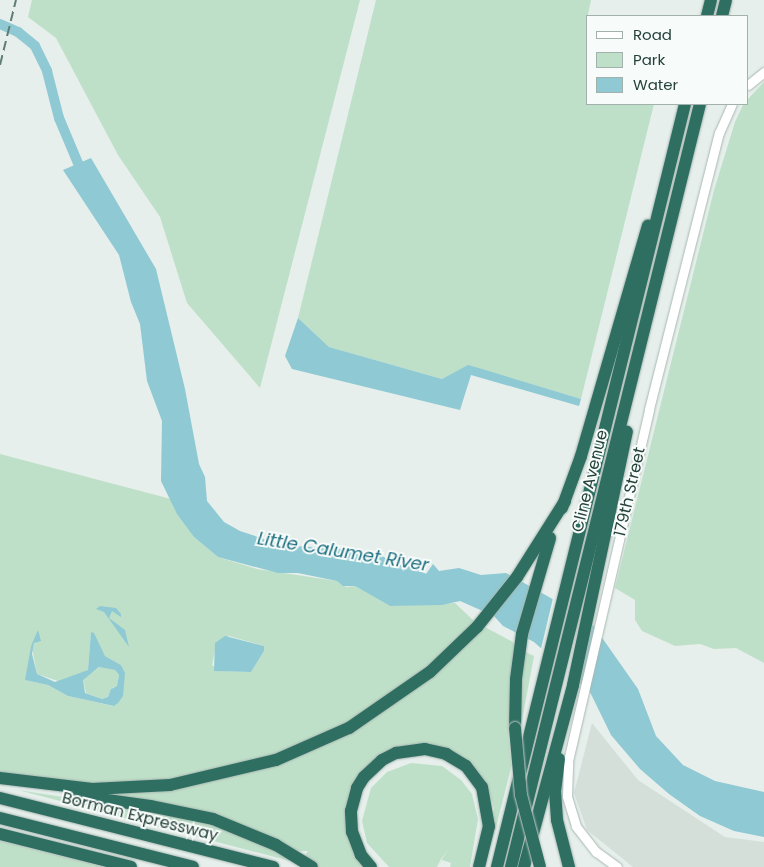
<!DOCTYPE html>
<style>
body{margin:0}
#map{position:relative;width:764px;height:867px;overflow:hidden;background:#e6efeb;font-family:Poppins,sans-serif}
div>[style]{position:absolute}
[style*='--x']{left:calc(var(--x)*1px);top:calc(var(--y)*1px);width:calc(var(--w)*1px);rotate:calc(var(--a)*1deg)}
.built>*{inset:0;background:#d4dfda}
.green>*{inset:0;background:#bfe0c8}
.water>*{inset:0;background:#8ec9d4}
.pier>*{inset:0;background:#e6efeb}
.river>*{height:10px;margin:-5px;padding:0 5px;transform-origin:5px;border-radius:5px;background:#8ec9d4}
.roads{filter:drop-shadow(0 0 1px #a8b8b2) drop-shadow(0 0 1px #a8b8b2)}
.tertiary>*{height:9px;margin:-4.5px;padding:0 4.5px;transform-origin:4.5px;border-radius:4.5px;background:#fff}
.motorway>*{height:12px;margin:-6px;padding:0 6px;transform-origin:6px;border-radius:6px;background:#2f6f62}
.rail>*{height:2px;margin-top:-1px;transform-origin:0;background:repeating-linear-gradient(90deg,#5f7d75 0 10px,transparent 0 15px)}
.bridges{filter:drop-shadow(0 0 1px #c2cac8) drop-shadow(0 0 1px #c2cac8)}
.motorway-bridge>*{height:12px;margin:-6px;padding:0 6px;transform-origin:6px;border-radius:6px;background:#2f6f62}
span{translate:-50% -50%;white-space:nowrap;text-align:center;line-height:1.15;-webkit-text-stroke:4px #f7fbf9;paint-order:stroke}
.street-label{font-size:16px;color:#24423a}
.water-label{font-size:18px;color:#1c6f80;font-style:italic}
.legend{position:absolute;left:586px;top:15px;width:162px;height:90px;box-sizing:border-box;background:#f7fbf9;border:1px solid #a3b1ad;margin:0;padding:6px 9px;list-style:none;font-size:15px;color:#24423a}
.legend li{display:flex;align-items:center;gap:10px;height:25px}
.legend b{width:25px;border:1px solid #a3b1ad}
</style>
<div id="map">
<div class="built">
<div style="clip-path:polygon(592px 723px,638px 780px,725px 837px,764px 842px,764px 867px,633px 867px,587px 830px,574px 793px)"></div>
</div>
<div class="green">
<div style="clip-path:polygon(32px 0,360px 0,260px 388px,187px 303px,160px 217px,118px 155px,56px 38px,28px 17px)"></div>
<div style="clip-path:polygon(376px 0,591px 0,586px 24px,588px 104px,654px 104px,581px 399px,468px 366px,442px 379px,329px 347px,298px 318px)"></div>
<div style="clip-path:polygon(764px 82px,764px 663px,736px 648px,714px 649px,700px 644px,675px 646px,642px 631px,635px 620px,635px 600px,615px 588px,714px 190px,735px 122px,743px 105px,748px 104px,748px 99px)"></div>
<div style="clip-path:polygon(evenodd,0 454px,171px 499px,194px 537px,218px 557px,257px 569px,337px 581px,346px 587px,355px 586px,390px 606px,455px 603px,475px 622px,420px 673px,347px 722px,278px 753px,177px 779px,92px 783px,0 772px,0 454px,91px 632px,105px 656px,121px 665px,124px 673px,122px 690px,113px 706px,68px 696px,48px 685px,26px 680px,31px 646px,38px 636px,32px 648px,37px 674px,61px 682px,88px 670px,91px 632px,0 454px,229px 636px,264px 646px,264px 651px,251px 672px,219px 671px,212px 665px,216px 645px,229px 636px)"></div>
<div style="clip-path:polygon(483px 626px,513px 642px,515px 648px,512px 764px,491px 847px,494px 808px,485px 781px,462px 756px,431px 744px,394px 748px,372px 761px,360px 773px,345px 811px,345px 825px,350px 845px,363px 867px,315px 867px,300px 863px,308px 851px,297px 851px,226px 818px,95px 793px,141px 791px,324px 743px)"></div>
<div style="clip-path:polygon(523px 651px,534px 656px,521px 725px,519px 697px)"></div>
<div style="clip-path:polygon(100px 667px,115px 670px,119px 675px,117px 686px,112px 688px,108px 697px,102px 699px,86px 693px,83px 679px)"></div>
<div style="clip-path:polygon(411px 763px,442px 766px,461px 780px,472px 794px,478px 819px,470px 867px,450px 867px,451px 863px,442px 860px,439px 867px,442px 859px,448px 850px,441px 859px,437px 867px,389px 867px,367px 843px,362px 821px,371px 788px,387px 772px)"></div>
<div style="clip-path:polygon(18px 790px,186px 816px,267px 845px,290px 861px)"></div>
<div style="clip-path:polygon(0 841px,104px 867px,0 867px)"></div>
</div>
<div class="water">
<div style="clip-path:polygon(91px 158px,156px 269px,185px 389px,199px 464px,205px 477px,207px 501px,224px 522px,240px 531px,282px 545px,341px 549px,356px 554px,382px 556px,398px 565px,414px 566px,426px 574px,433px 564px,439px 571px,459px 568px,481px 575px,506px 573px,549px 597px,591px 622px,638px 689px,656px 736px,683px 765px,715px 781px,764px 792px,764px 837px,734px 831px,700px 816px,669px 794px,640px 769px,611px 735px,590px 692px,534px 642px,503px 626px,494px 616px,460px 601px,442px 605px,390px 606px,355px 586px,343px 586px,337px 581px,298px 573px,278px 573px,218px 557px,194px 537px,177px 514px,161px 481px,162px 421px,147px 381px,140px 324px,131px 302px,119px 255px,63px 170px)"></div>
<div style="clip-path:polygon(298px 318px,329px 347px,442px 379px,468px 365px,482px 369px,581px 399px,579px 406px,471px 375px,460px 410px,292px 369px,285px 356px)"></div>
<div style="clip-path:polygon(100px 606px,116px 608px,121px 614px,121px 617px,112px 611px,109px 618px,125px 630px,129px 647px,104px 612px,96px 609px)"></div>
<div style="clip-path:polygon(evenodd,38px 630px,41px 641px,34px 643px,32px 654px,37px 674px,55px 682px,88px 670px,91px 632px,94px 633px,105px 656px,121px 665px,125px 673px,123px 696px,118px 703px,114px 706px,68px 696px,48px 685px,25px 680px,31px 646px,38px 630px,99px 667px,115px 670px,119px 675px,117px 686px,111px 689px,108px 697px,102px 699px,85px 693px,83px 680px,99px 667px)"></div>
<div style="clip-path:polygon(225px 636px,264px 646px,264px 651px,251px 672px,214px 671px,215px 643px)"></div>
</div>
<div class="pier">
<div style="clip-path:polygon(553px 598px,579px 610px,593px 622px,579px 686px,540px 653px)"></div>
</div>
<div class="river">
<div style="--x:0;--y:24;--w:20;--a:24"></div>
<div style="--x:18;--y:32;--w:22;--a:39"></div>
<div style="--x:35;--y:46;--w:28;--a:64"></div>
<div style="--x:47;--y:71;--w:49;--a:75.7"></div>
<div style="--x:59;--y:118;--w:62;--a:67.2"></div>
</div>
<div class="roads">
<div class="tertiary">
<div style="--x:748;--y:85;--w:21;--a:-39"></div>
<div style="--x:617;--y:867;--w:26;--a:-144"></div>
<div style="--x:596;--y:852;--w:33;--a:-128"></div>
<div style="--x:576;--y:826;--w:31;--a:-107"></div>
<div style="--x:567;--y:796;--w:35;--a:-88"></div>
<div style="--x:568;--y:761;--w:361;--a:-77"></div>
<div style="--x:649;--y:409;--w:285;--a:-75.8"></div>
<div style="--x:719;--y:133;--w:32;--a:-66"></div>
</div>
<div class="motorway">
<div style="--x:707;--y:16;--w:16;--a:-76"></div>
<div style="--x:722;--y:16;--w:16;--a:-76"></div>
<div style="--x:562;--y:508;--w:55;--a:-69.9"></div>
<div style="--x:581;--y:456;--w:240;--a:-73.8"></div>
<div style="--x:515;--y:728;--w:49;--a:-88.8"></div>
<div style="--x:516;--y:679;--w:45;--a:-82.4"></div>
<div style="--x:522;--y:634;--w:100;--a:-73.7"></div>
<div style="--x:559;--y:759;--w:32;--a:97"></div>
<div style="--x:555;--y:791;--w:29;--a:86"></div>
<div style="--x:557;--y:820;--w:49;--a:75.7"></div>
<div style="--x:0;--y:778;--w:93;--a:6.8"></div>
<div style="--x:92;--y:789;--w:78;--a:-2.9"></div>
<div style="--x:170;--y:785;--w:109;--a:-13.3"></div>
<div style="--x:276;--y:760;--w:80;--a:-23.7"></div>
<div style="--x:349;--y:728;--w:98;--a:-34.7"></div>
<div style="--x:430;--y:672;--w:65;--a:-43.8"></div>
<div style="--x:477;--y:627;--w:64;--a:-51.3"></div>
<div style="--x:517;--y:577;--w:90;--a:-57.7"></div>
<div style="--x:71;--y:795;--w:80;--a:7.9"></div>
<div style="--x:150;--y:806;--w:64;--a:11.7"></div>
<div style="--x:213;--y:819;--w:68;--a:22.4"></div>
<div style="--x:276;--y:845;--w:42;--a:31.4"></div>
<div style="--x:0;--y:798;--w:282;--a:14.2"></div>
<div style="--x:0;--y:818;--w:199;--a:14.2"></div>
<div style="--x:0;--y:834;--w:135;--a:14.1"></div>
<div style="--x:371;--y:867;--w:16;--a:-130"></div>
<div style="--x:361;--y:855;--w:25;--a:-111"></div>
<div style="--x:352;--y:832;--w:21;--a:-93"></div>
<div style="--x:351;--y:811;--w:24;--a:-75"></div>
<div style="--x:357;--y:788;--w:13;--a:-58"></div>
<div style="--x:364;--y:777;--w:25;--a:-43"></div>
<div style="--x:382;--y:760;--w:16;--a:-27"></div>
<div style="--x:396;--y:753;--w:29;--a:-8"></div>
<div style="--x:425;--y:749;--w:22;--a:13"></div>
<div style="--x:446;--y:754;--w:23;--a:31"></div>
<div style="--x:466;--y:766;--w:26;--a:53"></div>
<div style="--x:482;--y:787;--w:40;--a:80"></div>
<div style="--x:489;--y:826;--w:42;--a:103.7"></div>
<div style="--x:497;--y:867;--w:786;--a:-76.16"></div>
<div style="--x:511;--y:867;--w:786;--a:-76.09"></div>
<div style="--x:524;--y:867;--w:188;--a:-74.9"></div>
<div style="--x:573;--y:685;--w:259;--a:-78"></div>
</div>
</div>
<div class="rail">
<div style="--x:0;--y:65;--w:67;--a:-76.2"></div>
</div>
<div class="bridges">
<div class="motorway-bridge">
<div style="--x:515;--y:728;--w:67;--a:84.9"></div>
<div style="--x:521;--y:795;--w:74;--a:75.2"></div>
</div>
</div>
<div class="street-label">
<span style="left:590px;top:481px;rotate:-76deg">Cline Avenue</span>
<span style="left:630px;top:492px;rotate:-77deg">179th Street</span>
<span style="left:140px;top:817px;rotate:14deg">Borman Expressway</span>
</div>
<div class="water-label">
<span style="left:343px;top:552px;rotate:9deg">Little Calumet River</span>
</div>
<ul class="legend">
<li><b style="height:6px;background:#fff"></b>Road</li>
<li><b style="height:14px;background:#bfe0c8"></b>Park</li>
<li><b style="height:14px;background:#8ec9d4"></b>Water</li>
</ul>
</div>
